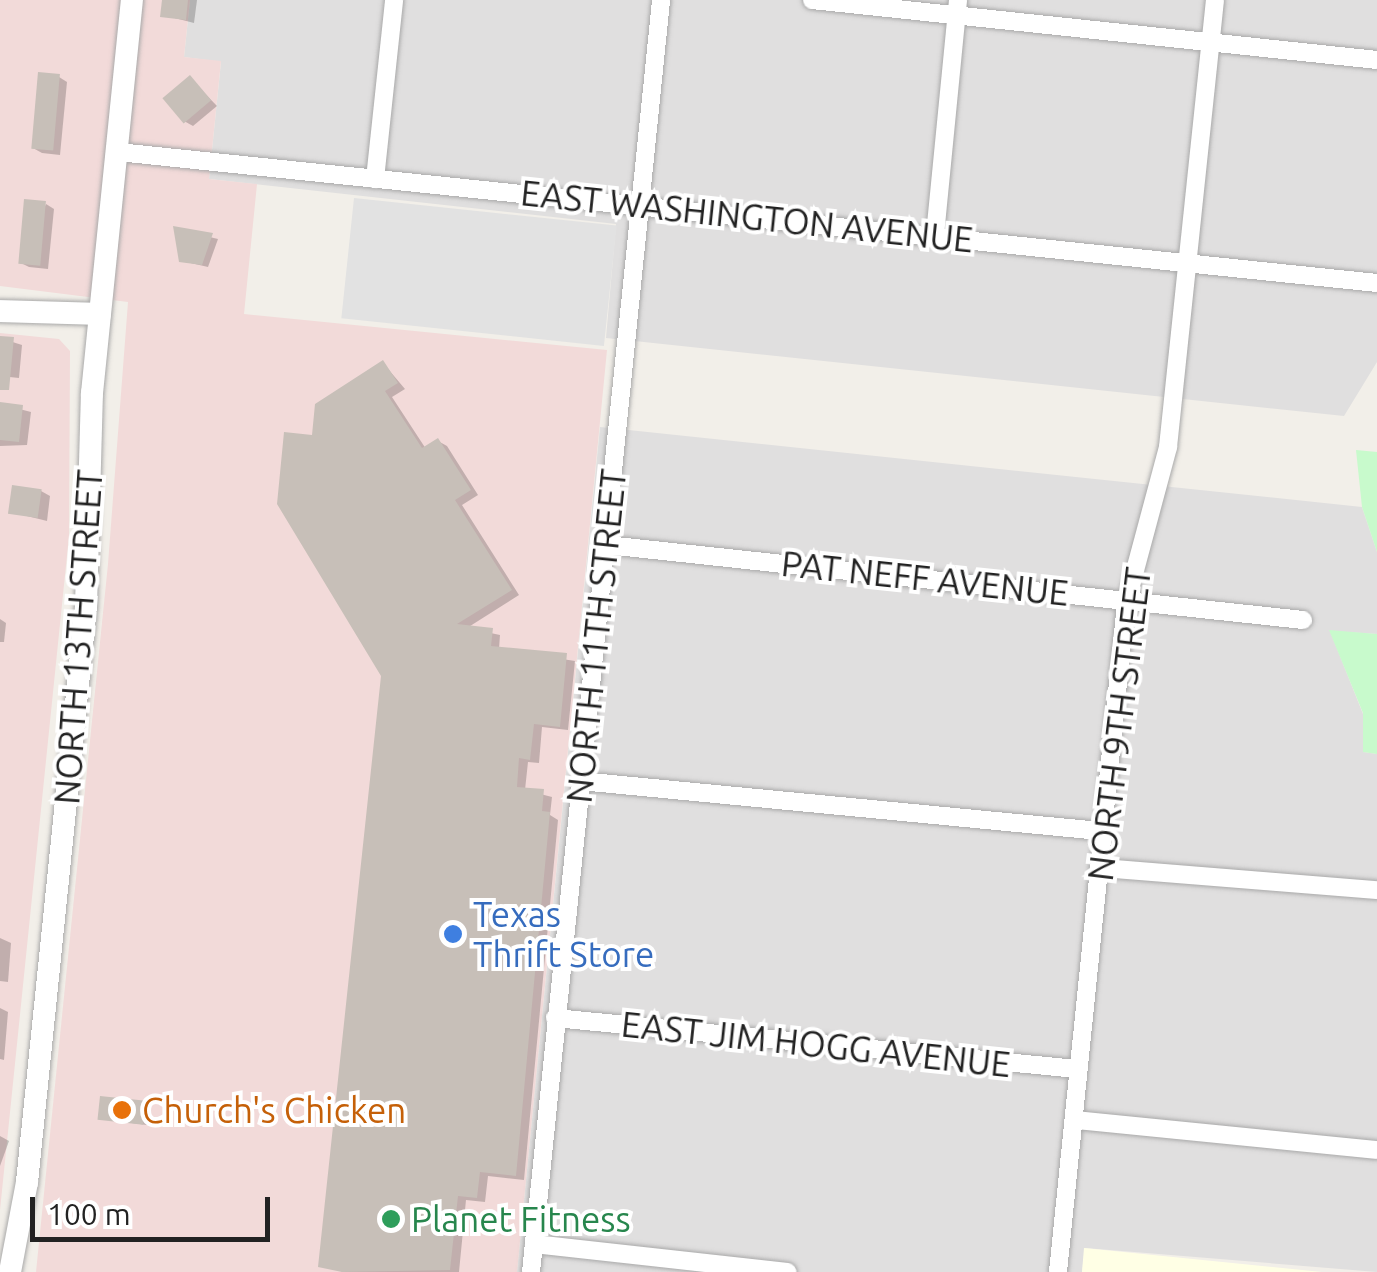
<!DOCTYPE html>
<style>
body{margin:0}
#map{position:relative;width:1377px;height:1272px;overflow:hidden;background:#f2efe9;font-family:Ubuntu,sans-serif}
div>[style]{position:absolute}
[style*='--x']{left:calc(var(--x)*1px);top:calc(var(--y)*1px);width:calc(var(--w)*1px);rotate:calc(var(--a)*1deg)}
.residential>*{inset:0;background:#e0dfdf}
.commercial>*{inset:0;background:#f2dad9}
.education>*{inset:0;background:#ffffe5}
.park>*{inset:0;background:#c8facc}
.parking>*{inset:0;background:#e2e2e2;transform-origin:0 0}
.shadow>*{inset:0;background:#0003}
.building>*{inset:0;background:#c7bfb8;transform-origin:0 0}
.roads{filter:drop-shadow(0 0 2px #a9a9a9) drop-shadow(0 0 2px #a9a9a9)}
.minor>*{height:18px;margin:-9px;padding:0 9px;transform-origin:9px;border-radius:9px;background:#fff}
.tertiary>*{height:22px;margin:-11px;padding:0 11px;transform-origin:11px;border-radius:11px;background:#fff}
.dots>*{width:28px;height:28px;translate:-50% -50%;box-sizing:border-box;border:5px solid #fff;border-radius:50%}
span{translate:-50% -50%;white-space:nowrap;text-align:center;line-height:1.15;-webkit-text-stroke:8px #fff;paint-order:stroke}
.street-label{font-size:35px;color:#222}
.shop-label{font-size:35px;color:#366cbe}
.left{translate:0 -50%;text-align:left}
.food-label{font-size:35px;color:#c56008}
.leisure-label{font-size:35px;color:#27864d}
.scale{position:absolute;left:30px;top:1197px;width:240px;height:45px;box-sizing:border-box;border:5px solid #222;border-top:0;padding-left:12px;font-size:30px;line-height:35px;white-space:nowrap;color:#222;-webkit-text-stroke:8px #fff;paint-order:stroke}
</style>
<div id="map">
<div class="residential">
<div style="clip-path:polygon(190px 0,1377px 0,1377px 362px,1344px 416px,606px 338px,616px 224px,209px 179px,221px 62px,184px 57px)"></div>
<div style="clip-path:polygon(600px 427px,1362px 507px,1377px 552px,1377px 634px,1330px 631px,1363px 714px,1363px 752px,1377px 754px,1377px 1272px,1085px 1248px,1082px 1272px,517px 1272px)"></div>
</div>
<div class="commercial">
<div style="clip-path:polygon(0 0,190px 0,184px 57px,221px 61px,209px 179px,257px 184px,244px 314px,607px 350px,517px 1272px,36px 1272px,108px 564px,128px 302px,0 286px)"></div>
<div style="clip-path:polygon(0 333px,59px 339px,70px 351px,69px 536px,0 1210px)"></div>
</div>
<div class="education">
<div style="clip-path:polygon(1084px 1248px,1322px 1272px,1082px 1272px)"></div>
</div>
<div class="park">
<div style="clip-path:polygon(1356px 450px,1377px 452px,1377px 552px,1362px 507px)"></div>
<div style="clip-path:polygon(1329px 630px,1377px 634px,1377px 754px,1363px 752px,1363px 713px)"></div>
</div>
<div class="parking">
<div style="left:354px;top:198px;width:264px;height:121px;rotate:6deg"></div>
</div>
<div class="shadow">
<div style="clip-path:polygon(165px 0,197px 0,194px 23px,163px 15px)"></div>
<div style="clip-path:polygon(59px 77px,67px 82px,60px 155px,42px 153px,33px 148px)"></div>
<div style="clip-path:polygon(190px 78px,217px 106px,193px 126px,184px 121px)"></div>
<div style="clip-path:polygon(46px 204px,54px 209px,48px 269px,29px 267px,21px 263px)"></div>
<div style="clip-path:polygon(176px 229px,218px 239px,208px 267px,182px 261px)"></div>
<div style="clip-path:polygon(0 338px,22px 345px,19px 378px,0 376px)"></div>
<div style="clip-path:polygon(383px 363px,405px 389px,392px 397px,426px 449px,438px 441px,447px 446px,478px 495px,462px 505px,519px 595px,467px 628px,500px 635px,499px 649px,575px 661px,568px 730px,542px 727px,539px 763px,528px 762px,525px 790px,552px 797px,550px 815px,558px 820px,524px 1180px,488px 1176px,485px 1202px,466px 1200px,459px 1272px,344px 1272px,321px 1265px,384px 675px,314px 438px)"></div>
<div style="clip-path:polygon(0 404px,31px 412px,27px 445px,0 446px)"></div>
<div style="clip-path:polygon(41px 491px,50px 496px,47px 521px,11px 512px)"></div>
<div style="clip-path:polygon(0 619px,6px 623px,4px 642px,0 642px)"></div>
<div style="clip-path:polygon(0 938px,11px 943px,8px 982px,0 981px)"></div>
<div style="clip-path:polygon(0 1008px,8px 1012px,4px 1060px,0 1059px)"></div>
<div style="clip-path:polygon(146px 1103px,147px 1125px,101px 1119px)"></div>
<div style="clip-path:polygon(0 1136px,9px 1141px,0 1166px)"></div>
</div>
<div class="building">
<div style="clip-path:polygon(162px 0,188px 0,186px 20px,160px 17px)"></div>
<div style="left:38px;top:72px;width:22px;height:77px;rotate:5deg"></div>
<div style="left:190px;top:75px;width:33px;height:36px;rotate:50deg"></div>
<div style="left:24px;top:199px;width:22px;height:65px;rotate:5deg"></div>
<div style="clip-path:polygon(173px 226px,213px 233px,202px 265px,179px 262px)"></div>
<div style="clip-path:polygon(0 336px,14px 337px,9px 390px,0 390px)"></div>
<div style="clip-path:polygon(383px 360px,398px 383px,385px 391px,422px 448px,438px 438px,471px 490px,455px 500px,512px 590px,457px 624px,493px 628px,491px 646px,567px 653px,560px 727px,534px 724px,530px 760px,519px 758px,517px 787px,544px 789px,542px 811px,550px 812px,516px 1176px,480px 1172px,477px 1198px,458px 1196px,450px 1270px,342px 1272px,318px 1267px,381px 676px,277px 504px,284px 432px,312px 435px,315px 404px)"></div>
<div style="clip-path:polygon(0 402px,23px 405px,19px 442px,0 440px)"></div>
<div style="left:12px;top:485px;width:30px;height:29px;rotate:8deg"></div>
<div style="left:100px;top:1096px;width:46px;height:24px;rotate:6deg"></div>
</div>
<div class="roads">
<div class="minor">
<div style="--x:812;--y:0;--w:568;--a:6.06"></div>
<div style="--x:118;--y:152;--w:1266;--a:5.94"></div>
<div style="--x:375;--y:179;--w:180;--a:-83.9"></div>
<div style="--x:935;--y:235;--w:236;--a:-84.4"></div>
<div style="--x:607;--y:545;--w:700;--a:6.15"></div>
<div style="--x:580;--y:781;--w:522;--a:5.49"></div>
<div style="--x:1102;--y:868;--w:276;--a:4.6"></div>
<div style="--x:555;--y:1018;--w:524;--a:5.58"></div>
<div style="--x:1076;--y:1120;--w:302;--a:5.7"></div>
<div style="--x:534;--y:1244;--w:255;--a:6.3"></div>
<div style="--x:531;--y:1272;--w:1279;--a:-84.16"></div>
<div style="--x:1058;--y:1272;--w:671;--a:-84.19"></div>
<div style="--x:1126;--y:604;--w:163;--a:-75"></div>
<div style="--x:1168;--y:447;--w:449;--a:-84"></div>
</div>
<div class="tertiary">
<div style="--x:0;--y:311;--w:100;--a:1.7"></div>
<div style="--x:10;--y:1272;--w:92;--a:-79.3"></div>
<div style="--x:27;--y:1182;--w:579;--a:-84.15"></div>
<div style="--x:86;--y:606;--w:213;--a:-88.4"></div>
<div style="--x:92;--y:393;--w:395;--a:-84.2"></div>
</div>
</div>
<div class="dots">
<div style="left:453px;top:934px;background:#3f7fe0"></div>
<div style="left:122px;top:1110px;background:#e8710a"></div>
<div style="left:391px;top:1219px;background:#2e9e5b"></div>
</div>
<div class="street-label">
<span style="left:747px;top:216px;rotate:6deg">EAST WASHINGTON AVENUE</span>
<span style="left:925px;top:578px;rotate:6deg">PAT NEFF AVENUE</span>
<span style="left:596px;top:636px;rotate:-84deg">NORTH 11TH STREET</span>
<span style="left:78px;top:637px;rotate:-86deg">NORTH 13TH STREET</span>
<span style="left:1119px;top:724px;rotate:-83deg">NORTH 9TH STREET</span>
<span style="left:816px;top:1044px;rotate:6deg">EAST JIM HOGG AVENUE</span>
</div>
<div class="shop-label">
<span class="left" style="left:473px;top:934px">Texas<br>Thrift Store</span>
</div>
<div class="food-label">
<span class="left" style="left:142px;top:1110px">Church's Chicken</span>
</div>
<div class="leisure-label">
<span class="left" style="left:411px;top:1219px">Planet Fitness</span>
</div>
<div class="scale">100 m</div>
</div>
